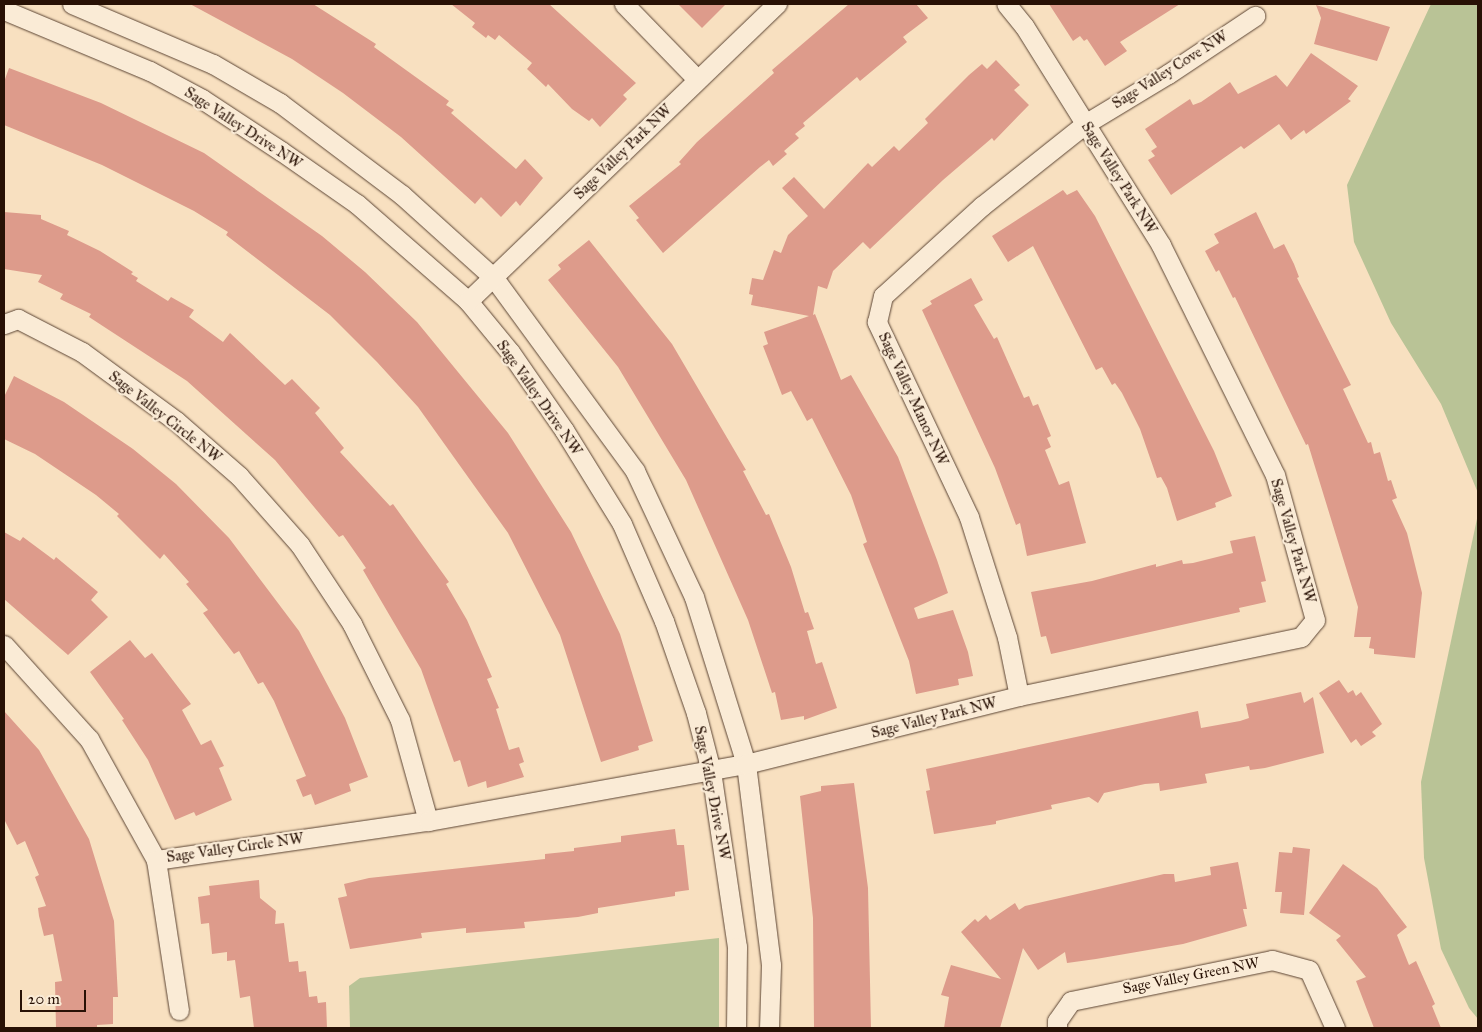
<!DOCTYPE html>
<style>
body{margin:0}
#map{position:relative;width:1482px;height:1032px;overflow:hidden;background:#f8e0c0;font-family:"IM FELL Great Primer",serif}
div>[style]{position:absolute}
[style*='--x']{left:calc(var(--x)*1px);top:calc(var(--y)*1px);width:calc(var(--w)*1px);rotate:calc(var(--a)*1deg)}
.green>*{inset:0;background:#b9c396}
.building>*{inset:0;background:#dd9b8b}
.roads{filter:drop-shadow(0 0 1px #5c4534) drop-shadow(0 0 1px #5c4534)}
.street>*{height:19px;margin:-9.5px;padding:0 9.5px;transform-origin:9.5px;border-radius:9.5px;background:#faebd6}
span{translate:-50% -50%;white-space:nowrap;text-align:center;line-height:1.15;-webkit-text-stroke:4.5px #faebd6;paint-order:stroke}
.street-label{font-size:15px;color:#281105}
.frame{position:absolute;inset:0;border:5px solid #281105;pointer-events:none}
.scale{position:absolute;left:20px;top:990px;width:66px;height:22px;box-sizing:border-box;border:2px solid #281105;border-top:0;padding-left:6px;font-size:15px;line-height:18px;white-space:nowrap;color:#281105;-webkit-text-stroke:4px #faebd6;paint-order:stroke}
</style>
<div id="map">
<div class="green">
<div style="clip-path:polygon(1431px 4px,1478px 4px,1478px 493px,1441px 404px,1391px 323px,1354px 242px,1347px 185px)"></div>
<div style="clip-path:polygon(1478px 514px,1478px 1019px,1469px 1008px,1441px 949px,1424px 858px,1421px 782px)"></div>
<div style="clip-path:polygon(719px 938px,719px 1028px,350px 1028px,349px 986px,360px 978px)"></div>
</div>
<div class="building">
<div style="clip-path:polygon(190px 4px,313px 4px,376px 44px,374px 47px,449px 101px,446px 105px,454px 110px,451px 113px,516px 169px,525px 159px,543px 178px,520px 206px,516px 201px,501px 217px,481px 197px,475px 204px,401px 137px,343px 93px,292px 59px)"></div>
<div style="clip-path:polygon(451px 4px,549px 4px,636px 83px,623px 95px,627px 99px,600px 127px,592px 118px,589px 121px,572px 109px,548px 84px,546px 87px,527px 69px,532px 63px,499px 35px,495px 40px,488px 35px,486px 38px,472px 27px,475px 23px)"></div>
<div style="clip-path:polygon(678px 4px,726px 4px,702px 28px)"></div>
<div style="clip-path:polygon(849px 4px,916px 4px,928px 18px,903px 37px,907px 42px,860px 81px,857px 77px,803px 123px,805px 126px,795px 134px,799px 138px,784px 151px,787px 154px,773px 166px,769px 160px,760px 167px,663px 253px,636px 220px,639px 218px,629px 206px,681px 164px,679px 162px,697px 142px,774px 73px,772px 70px)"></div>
<div style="clip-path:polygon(1049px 4px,1180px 4px,1120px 42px,1127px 51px,1105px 66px,1087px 39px,1084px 41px,1080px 36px,1073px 41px)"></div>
<div style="clip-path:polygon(1316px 5px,1390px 27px,1377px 61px,1314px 44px,1321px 18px)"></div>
<div style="clip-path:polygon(1311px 53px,1358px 86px,1348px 99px,1351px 101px,1306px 134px,1304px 130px,1291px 140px,1279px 124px,1244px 149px,1241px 146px,1171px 195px,1148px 160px,1155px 156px,1151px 151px,1157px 147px,1145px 129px,1190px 99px,1193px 105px,1201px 102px,1230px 82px,1238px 94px,1276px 75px,1287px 87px)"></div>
<div style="clip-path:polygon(996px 60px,1020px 85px,1014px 90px,1029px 105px,994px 141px,992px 138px,943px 180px,870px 249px,863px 242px,833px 271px,827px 289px,818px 286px,813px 315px,815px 314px,841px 380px,851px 375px,898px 457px,937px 560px,948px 593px,914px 608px,918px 619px,953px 610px,968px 652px,973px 676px,958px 679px,959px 685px,916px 694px,909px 661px,863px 544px,867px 542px,851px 495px,812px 418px,807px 421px,791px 391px,782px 395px,763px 346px,768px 344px,764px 332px,809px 316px,751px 305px,753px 295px,749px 294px,752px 278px,763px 280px,774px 250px,781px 253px,788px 235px,808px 216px,782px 188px,794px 177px,824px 209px,868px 163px,872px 167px,894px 146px,899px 151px,928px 123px,925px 119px,969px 75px,982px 64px,987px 69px)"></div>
<div style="clip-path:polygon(9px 68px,101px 103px,204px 153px,322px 236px,365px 272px,417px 322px,508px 433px,571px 532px,620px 634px,653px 741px,638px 746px,639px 750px,601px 762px,560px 635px,508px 533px,418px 407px,377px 362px,330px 315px,226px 235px,228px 232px,194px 211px,102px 165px,4px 125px,4px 82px)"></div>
<div style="clip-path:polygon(1063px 190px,1067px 195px,1077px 190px,1095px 216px,1214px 451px,1232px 496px,1215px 503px,1216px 507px,1177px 521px,1167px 488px,1161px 477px,1157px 478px,1140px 429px,1122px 393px,1115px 383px,1112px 385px,1102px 367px,1096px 370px,1033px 246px,1008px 262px,992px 236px)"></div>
<div style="clip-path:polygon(4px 212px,41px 215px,41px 219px,69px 231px,67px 235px,100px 251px,133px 272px,131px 274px,138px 278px,136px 281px,168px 301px,171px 297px,194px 310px,189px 317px,223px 342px,230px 333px,285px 385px,292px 379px,320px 408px,315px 413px,344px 448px,340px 452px,390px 506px,393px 504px,449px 582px,446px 584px,467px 620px,492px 677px,487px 679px,499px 708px,496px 709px,509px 750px,519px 747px,524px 762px,519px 764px,524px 777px,487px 788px,486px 781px,468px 787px,460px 760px,454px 762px,421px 669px,363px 570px,366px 568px,343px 535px,339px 537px,275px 460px,187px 381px,89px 317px,91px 314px,60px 299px,63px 294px,38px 282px,42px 275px,4px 269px)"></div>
<div style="clip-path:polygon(1256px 212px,1274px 249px,1284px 244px,1294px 264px,1299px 277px,1297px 278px,1351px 385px,1343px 389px,1368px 443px,1371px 442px,1374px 454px,1380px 452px,1388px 481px,1391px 480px,1397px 498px,1392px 500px,1407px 533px,1422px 593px,1415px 658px,1374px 654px,1374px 649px,1369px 648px,1371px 637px,1354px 637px,1358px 607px,1308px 444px,1306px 445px,1235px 297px,1233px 298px,1219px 270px,1216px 272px,1205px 251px,1219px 243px,1214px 234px)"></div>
<div style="clip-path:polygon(589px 240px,672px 344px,746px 470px,743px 471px,766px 515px,769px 514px,791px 567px,805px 613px,808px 612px,814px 629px,807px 631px,816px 664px,822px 662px,837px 708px,804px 720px,804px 716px,781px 720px,775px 692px,772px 693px,748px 620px,686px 480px,618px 367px,548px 280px,561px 269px,558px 265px)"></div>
<div style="clip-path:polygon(971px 278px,983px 300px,974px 305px,994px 339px,997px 337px,1024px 398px,1029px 396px,1033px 406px,1038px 404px,1051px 436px,1047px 438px,1051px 447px,1045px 450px,1059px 485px,1069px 481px,1086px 543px,1027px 556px,1020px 523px,1016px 525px,995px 468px,922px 310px,932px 304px,930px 301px)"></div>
<div style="clip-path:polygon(14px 376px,64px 402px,133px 449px,176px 484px,229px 538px,299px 631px,345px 718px,368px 777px,349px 784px,351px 791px,315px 805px,311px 794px,303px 797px,296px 780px,306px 776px,274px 701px,263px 682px,258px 684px,239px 651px,234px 654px,203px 613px,208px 610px,186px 584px,189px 582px,164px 554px,160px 559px,117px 516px,119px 514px,96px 495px,35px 454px,4px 439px,4px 397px)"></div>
<div style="clip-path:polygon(4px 532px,20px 541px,23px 537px,54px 560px,56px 557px,98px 592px,91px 600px,108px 617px,68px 655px,4px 599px)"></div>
<div style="clip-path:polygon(1255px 536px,1266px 581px,1261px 582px,1266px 602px,1239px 608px,1240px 612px,1051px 654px,1046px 636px,1041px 637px,1031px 592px,1092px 581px,1156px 564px,1156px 567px,1182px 560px,1183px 564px,1193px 563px,1233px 553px,1230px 541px)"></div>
<div style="clip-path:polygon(130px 640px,145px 658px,152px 653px,191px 704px,182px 710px,201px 745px,211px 740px,224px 766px,219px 768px,232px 800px,196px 816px,194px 812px,175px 820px,148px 760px,122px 720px,124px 719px,90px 672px)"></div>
<div style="clip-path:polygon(1339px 680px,1348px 693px,1353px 690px,1356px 696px,1361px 692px,1382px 724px,1372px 732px,1376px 736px,1361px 746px,1356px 739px,1351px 743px,1319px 693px)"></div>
<div style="clip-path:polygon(1301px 692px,1304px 703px,1313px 697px,1324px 753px,1265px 768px,1250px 770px,1249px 766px,1205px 774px,1207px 783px,1160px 791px,1159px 783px,1145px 784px,1104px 793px,1098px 803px,1089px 797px,1051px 805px,1052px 809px,996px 821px,996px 824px,934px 834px,926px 791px,930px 790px,926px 769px,1198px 711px,1201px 728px,1240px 721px,1249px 718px,1246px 704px)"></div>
<div style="clip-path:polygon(4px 711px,39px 750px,89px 839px,114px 921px,118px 997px,113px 997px,113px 1024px,97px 1025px,97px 1028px,56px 1028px,55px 982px,62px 981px,53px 934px,44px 936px,39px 916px,38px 908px,46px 906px,35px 877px,39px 875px,25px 841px,17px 845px,4px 819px)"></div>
<div style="clip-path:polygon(854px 783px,868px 888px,871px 1028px,814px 1028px,813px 918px,800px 796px,821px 791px,821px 786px)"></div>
<div style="clip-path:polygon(675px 829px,677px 845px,684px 845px,689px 890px,675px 892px,675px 896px,598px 908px,598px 913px,578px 917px,524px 922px,525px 928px,466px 933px,466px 928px,421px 933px,422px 938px,350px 949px,338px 898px,347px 896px,344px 884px,369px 878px,545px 859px,545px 854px,574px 851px,574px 848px,621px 842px,621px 836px)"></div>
<div style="clip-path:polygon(1293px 847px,1310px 849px,1304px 915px,1280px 913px,1282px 892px,1275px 892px,1279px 852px,1292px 853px)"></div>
<div style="clip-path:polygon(1238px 862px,1247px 909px,1243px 909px,1247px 926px,1183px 944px,1096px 959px,1067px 963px,1065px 952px,1038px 970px,1023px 948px,1000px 1028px,944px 1028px,949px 997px,941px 995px,951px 965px,1001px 979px,961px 932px,975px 919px,978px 922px,986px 915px,990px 920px,1015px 903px,1019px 910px,1025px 906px,1164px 874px,1174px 874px,1175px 882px,1211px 875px,1210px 867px)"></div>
<div style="clip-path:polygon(1343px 864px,1377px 888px,1407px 927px,1397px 935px,1409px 965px,1416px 961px,1435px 1004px,1432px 1006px,1441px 1028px,1374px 1028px,1356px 981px,1366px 977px,1336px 940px,1341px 936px,1309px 913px)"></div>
<div style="clip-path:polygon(259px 880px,260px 898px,276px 911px,275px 924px,284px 923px,289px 962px,298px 961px,299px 972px,306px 971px,309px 997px,317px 996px,318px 1003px,326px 1002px,327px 1028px,254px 1028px,250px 996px,240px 998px,235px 960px,227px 961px,227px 952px,212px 954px,209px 923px,201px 924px,198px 897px,210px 895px,209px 886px)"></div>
</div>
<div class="roads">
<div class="street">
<div style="--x:72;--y:4;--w:153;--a:23.1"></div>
<div style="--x:213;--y:64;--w:78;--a:30.2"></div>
<div style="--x:280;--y:103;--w:153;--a:37"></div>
<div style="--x:402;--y:195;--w:124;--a:42.1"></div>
<div style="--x:494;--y:278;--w:239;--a:53.8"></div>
<div style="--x:635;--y:471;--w:139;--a:64.9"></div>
<div style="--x:694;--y:597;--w:175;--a:72.7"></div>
<div style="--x:746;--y:764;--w:203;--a:82.9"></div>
<div style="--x:771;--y:965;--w:63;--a:91.8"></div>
<div style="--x:624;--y:4;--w:105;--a:45.8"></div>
<div style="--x:4;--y:10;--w:158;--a:22.7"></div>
<div style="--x:150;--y:71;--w:59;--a:28.3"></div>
<div style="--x:202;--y:99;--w:95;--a:33.4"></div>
<div style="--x:281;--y:151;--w:93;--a:34.9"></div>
<div style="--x:357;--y:204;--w:147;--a:41.1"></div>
<div style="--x:468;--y:301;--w:66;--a:50.5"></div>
<div style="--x:510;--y:352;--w:95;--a:55.3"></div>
<div style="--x:564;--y:430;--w:110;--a:58.3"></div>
<div style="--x:622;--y:524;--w:106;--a:66.6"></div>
<div style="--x:664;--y:621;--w:97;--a:70.8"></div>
<div style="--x:696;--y:713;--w:60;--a:75.5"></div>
<div style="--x:711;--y:771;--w:178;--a:81.6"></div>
<div style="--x:737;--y:947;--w:81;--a:90.7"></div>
<div style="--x:468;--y:301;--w:429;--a:-43.9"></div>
<div style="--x:4;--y:324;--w:15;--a:-20"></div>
<div style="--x:18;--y:319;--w:72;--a:27.3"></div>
<div style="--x:82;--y:352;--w:117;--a:36.3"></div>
<div style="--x:176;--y:421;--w:84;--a:41.1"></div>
<div style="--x:239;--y:476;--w:92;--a:48.5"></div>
<div style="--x:300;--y:545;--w:95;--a:56.6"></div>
<div style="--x:352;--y:624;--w:107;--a:63.4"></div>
<div style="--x:400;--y:720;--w:105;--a:74.5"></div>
<div style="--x:4;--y:645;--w:127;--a:47.9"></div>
<div style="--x:89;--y:739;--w:138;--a:61"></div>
<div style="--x:156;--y:860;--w:275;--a:-8.2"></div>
<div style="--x:428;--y:821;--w:323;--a:-10.2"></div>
<div style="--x:746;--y:764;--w:281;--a:-14"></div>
<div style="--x:1019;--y:696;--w:288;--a:-11.8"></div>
<div style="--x:1301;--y:637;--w:22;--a:-51"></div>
<div style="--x:1315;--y:620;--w:150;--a:-105.4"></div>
<div style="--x:1275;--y:475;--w:257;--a:-116.4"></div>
<div style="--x:1161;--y:245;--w:258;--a:-122"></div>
<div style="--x:1024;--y:26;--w:28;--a:-129"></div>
<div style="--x:1019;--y:696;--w:60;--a:-101.5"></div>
<div style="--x:1007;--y:637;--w:126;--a:-107.6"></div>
<div style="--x:969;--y:517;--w:216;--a:-115.3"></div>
<div style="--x:877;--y:322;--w:27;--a:-77"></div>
<div style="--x:883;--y:296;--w:134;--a:-42.3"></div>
<div style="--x:982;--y:206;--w:132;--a:-38.5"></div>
<div style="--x:1085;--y:124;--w:97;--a:-31.1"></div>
<div style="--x:1168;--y:74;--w:105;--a:-33.7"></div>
<div style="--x:156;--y:860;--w:152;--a:81.3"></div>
<div style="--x:1057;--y:1028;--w:7;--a:-90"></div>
<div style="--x:1057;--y:1021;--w:24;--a:-55"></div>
<div style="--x:1071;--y:1001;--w:205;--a:-11.5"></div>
<div style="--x:1272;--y:960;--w:38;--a:15"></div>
<div style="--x:1309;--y:970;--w:64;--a:65.9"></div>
</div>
</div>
<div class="street-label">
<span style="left:1170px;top:70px;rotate:-32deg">Sage Valley Cove NW</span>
<span style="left:243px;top:128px;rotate:33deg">Sage Valley Drive NW</span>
<span style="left:623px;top:152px;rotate:-44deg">Sage Valley Park NW</span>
<span style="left:1119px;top:178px;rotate:58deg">Sage Valley Park NW</span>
<span style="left:539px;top:398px;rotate:55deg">Sage Valley Drive NW</span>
<span style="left:913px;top:399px;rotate:65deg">Sage Valley Manor NW</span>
<span style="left:165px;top:417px;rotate:38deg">Sage Valley Circle NW</span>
<span style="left:1293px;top:541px;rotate:74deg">Sage Valley Park NW</span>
<span style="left:934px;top:718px;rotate:-14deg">Sage Valley Park NW</span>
<span style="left:712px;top:793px;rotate:79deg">Sage Valley Drive NW</span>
<span style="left:235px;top:848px;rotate:-8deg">Sage Valley Circle NW</span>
<span style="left:1191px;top:976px;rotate:-11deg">Sage Valley Green NW</span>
</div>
<div class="frame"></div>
<div class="scale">20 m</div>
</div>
